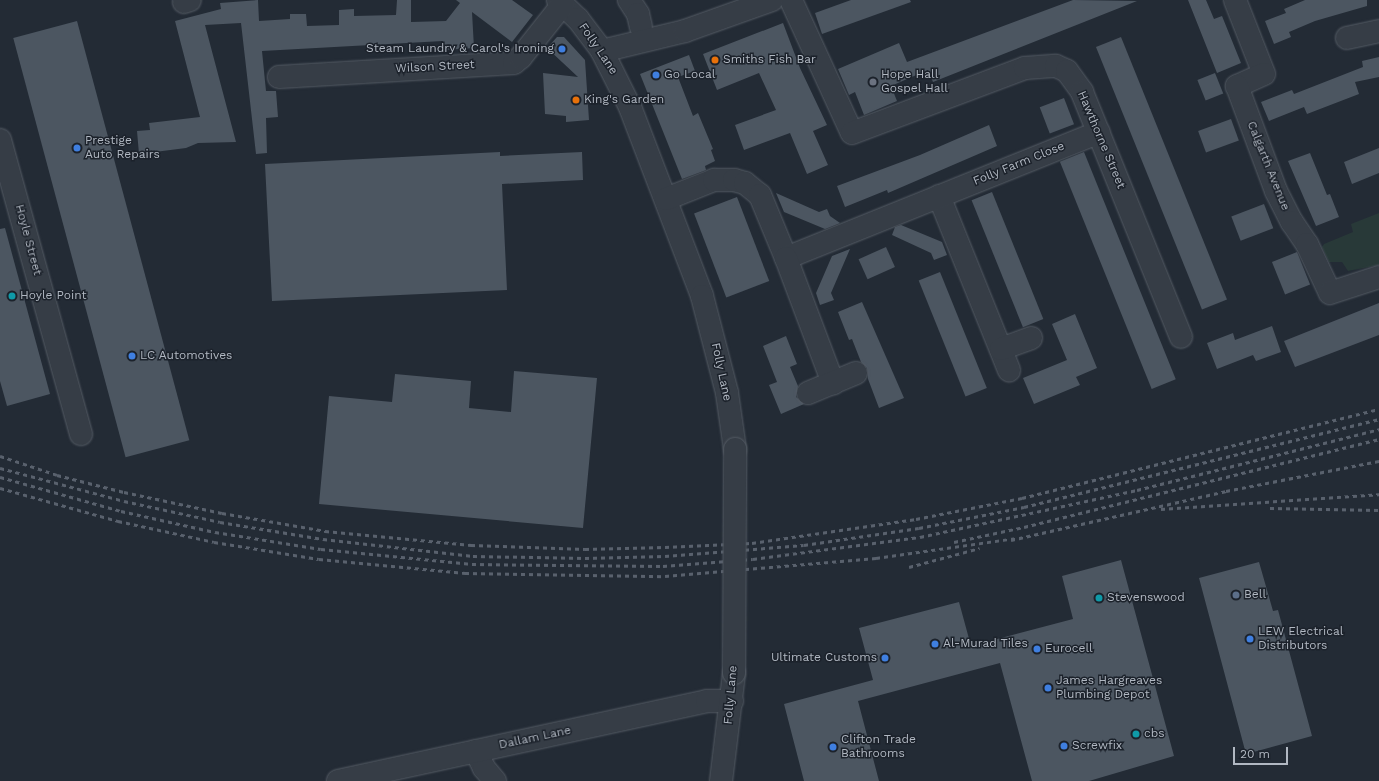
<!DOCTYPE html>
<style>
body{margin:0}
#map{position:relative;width:1379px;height:781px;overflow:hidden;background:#232b35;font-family:"Work Sans",sans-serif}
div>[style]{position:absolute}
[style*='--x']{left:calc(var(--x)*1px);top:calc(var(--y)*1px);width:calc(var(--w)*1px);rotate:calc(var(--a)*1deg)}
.green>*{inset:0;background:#283938}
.building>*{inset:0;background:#4c5661;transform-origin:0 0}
.roads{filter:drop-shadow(0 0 1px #545b64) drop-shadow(0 0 1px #545b64)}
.minor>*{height:22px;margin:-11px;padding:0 11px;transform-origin:11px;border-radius:11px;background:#363d46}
.rail>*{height:3px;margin-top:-1.5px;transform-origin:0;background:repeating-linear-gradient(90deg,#59616d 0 4px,transparent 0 8px)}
.bridges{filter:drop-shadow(0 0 1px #545b64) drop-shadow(0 0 1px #545b64)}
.minor-bridge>*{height:22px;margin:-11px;padding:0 11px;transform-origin:11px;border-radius:11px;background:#363d46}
.dots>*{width:11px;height:11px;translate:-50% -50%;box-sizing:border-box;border:2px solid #1c222b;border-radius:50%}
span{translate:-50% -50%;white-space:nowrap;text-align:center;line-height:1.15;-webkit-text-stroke:3px #1c222b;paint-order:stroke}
.poi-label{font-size:12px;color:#b1b8c2}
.right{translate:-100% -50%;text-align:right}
.left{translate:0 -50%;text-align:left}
.street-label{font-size:12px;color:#b1b8c2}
.scale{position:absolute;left:1233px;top:747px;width:55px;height:18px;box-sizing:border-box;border:2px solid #b1b8c2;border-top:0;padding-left:5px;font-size:12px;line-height:14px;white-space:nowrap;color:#b1b8c2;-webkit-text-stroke:3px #1c222b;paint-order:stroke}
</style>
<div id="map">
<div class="green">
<div style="clip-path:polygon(1379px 213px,1379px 265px,1348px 271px,1342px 262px,1329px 262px,1322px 247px,1324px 244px,1353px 232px,1351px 224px)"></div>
</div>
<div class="building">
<div style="clip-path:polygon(258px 0,259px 21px,290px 19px,290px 14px,306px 14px,307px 26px,339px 25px,339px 10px,354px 9px,354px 16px,396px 15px,397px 0,411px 0,411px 22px,446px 21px,460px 3px,456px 0,512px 0,533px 15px,512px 42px,472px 12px,474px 48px,443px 50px,443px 41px,262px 51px,266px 91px,276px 91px,278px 117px,266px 118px,267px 153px,256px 154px,241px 23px,205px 25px,236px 142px,198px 143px,186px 148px,139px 154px,137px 131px,150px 130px,149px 123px,200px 117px,175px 21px,221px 9px,220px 3px)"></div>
<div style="clip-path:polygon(851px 0,910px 0,911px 2px,822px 34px,815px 13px)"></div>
<div style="clip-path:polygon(1073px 0,1137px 1px,933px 82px,928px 70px,891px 86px,897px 101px,864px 115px,855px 92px,849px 95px,838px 69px,899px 43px,907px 62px)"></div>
<div style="clip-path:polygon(1188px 0,1206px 0,1214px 19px,1222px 16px,1241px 63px,1217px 73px)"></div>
<div style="clip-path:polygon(1305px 0,1367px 0,1367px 6px,1315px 21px,1289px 32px,1291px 37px,1274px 44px,1265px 21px,1286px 13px,1284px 9px)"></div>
<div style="left:77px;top:21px;width:434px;height:66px;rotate:75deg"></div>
<div style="clip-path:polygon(783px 23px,800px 68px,827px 125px,813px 131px,828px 165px,807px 174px,790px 133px,744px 150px,735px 125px,776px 110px,759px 73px,717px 90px,703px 54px)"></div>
<div style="clip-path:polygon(557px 37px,564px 37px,585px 60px,589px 120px,566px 122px,566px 116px,545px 114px,543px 73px,578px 77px,547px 48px)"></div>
<div style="left:1121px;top:37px;width:283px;height:27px;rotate:68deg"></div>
<div style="clip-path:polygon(689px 55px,695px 71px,678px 77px,693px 116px,698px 113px,713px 149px,711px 150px,715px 161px,705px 166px,706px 170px,682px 179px,640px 74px)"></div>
<div style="clip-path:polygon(1379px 57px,1379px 77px,1355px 82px,1359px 94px,1307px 114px,1304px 107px,1269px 121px,1261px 102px,1292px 90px,1294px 94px,1363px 67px,1362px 61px)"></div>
<div style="left:1215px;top:73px;width:22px;height:19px;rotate:68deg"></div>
<div style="left:1064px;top:98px;width:28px;height:26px;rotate:69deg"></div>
<div style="left:1231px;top:119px;width:23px;height:35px;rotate:70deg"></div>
<div style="clip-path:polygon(989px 125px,997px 146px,888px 193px,887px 190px,845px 207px,837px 186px,920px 155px)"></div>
<div style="clip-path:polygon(1379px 148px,1379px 173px,1352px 184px,1344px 162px)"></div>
<div style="clip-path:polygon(500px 152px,500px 156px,582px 152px,583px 180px,502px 184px,507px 290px,272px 301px,265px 164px)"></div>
<div style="left:1084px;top:152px;width:245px;height:26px;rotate:68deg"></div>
<div style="clip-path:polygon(1310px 153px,1327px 195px,1330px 194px,1339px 217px,1316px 226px,1288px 161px)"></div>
<div style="left:992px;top:192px;width:137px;height:22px;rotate:68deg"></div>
<div style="clip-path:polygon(776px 193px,819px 212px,827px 209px,830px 216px,840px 223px,825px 229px,784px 212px)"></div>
<div style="left:737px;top:197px;width:90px;height:46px;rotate:69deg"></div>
<div style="left:1264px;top:204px;width:26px;height:35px;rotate:69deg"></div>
<div style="clip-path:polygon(901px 225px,942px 242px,947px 255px,934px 260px,931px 253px,892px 235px,895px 227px)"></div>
<div style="clip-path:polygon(5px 228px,50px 394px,7px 406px,0 381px,0 229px)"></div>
<div style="left:886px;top:247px;width:22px;height:30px;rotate:66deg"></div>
<div style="clip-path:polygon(850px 249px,831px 293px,834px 300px,820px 305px,816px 293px,832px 256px)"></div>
<div style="left:1297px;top:252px;width:35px;height:27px;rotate:68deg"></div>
<div style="left:940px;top:272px;width:125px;height:23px;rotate:68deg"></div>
<div style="clip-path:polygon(862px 302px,904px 398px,879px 408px,868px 379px,867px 368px,861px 362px,852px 339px,849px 340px,838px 312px)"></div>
<div style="clip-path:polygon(1379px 303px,1379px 335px,1295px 367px,1284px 341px)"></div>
<div style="clip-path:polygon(1075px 314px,1097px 368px,1076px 377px,1080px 385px,1034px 404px,1023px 378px,1067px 360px,1052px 324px)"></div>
<div style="clip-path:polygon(1272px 326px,1281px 352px,1256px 361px,1253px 355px,1217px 369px,1207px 343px,1233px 333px,1235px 340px)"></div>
<div style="clip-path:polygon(786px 336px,797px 364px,790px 367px,798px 386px,796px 397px,804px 404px,781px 414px,769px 385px,777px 382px,763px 346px)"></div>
<div style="clip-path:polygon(514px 371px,597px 378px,583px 528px,319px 504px,329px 396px,392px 402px,395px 374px,471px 381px,469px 408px,511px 412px)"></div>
<div style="clip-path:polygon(1121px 560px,1174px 756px,1089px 781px,1032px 781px,1000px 663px,858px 701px,879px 781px,804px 781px,784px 704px,873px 680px,859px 628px,959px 602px,971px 646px,1073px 619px,1062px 576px)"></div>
<div style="clip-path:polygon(1259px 562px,1273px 611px,1278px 610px,1312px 736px,1246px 754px,1199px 578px)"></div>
</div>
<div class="roads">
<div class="minor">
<div style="--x:558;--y:0;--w:28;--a:44"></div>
<div style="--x:578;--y:19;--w:40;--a:53"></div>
<div style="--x:602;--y:51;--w:63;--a:63.4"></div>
<div style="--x:630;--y:107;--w:202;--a:69.1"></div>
<div style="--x:702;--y:296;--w:100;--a:75.5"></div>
<div style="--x:727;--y:393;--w:57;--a:81.9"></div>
<div style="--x:629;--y:0;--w:17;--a:57"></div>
<div style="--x:638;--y:14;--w:13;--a:77"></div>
<div style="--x:791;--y:0;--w:146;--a:65.4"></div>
<div style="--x:852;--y:133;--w:185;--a:-20.6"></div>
<div style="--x:1025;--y:68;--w:31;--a:-4"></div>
<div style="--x:1056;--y:66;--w:12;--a:24"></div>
<div style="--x:1067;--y:71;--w:26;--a:54"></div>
<div style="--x:1082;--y:92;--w:264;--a:68"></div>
<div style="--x:1235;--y:0;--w:79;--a:68.6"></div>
<div style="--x:1264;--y:74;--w:30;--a:156"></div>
<div style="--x:1237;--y:86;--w:112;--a:69.6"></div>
<div style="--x:1276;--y:191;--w:35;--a:63"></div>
<div style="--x:1292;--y:222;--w:27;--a:56"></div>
<div style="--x:1307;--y:244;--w:54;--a:64.9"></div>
<div style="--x:1330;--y:293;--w:52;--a:-18.1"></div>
<div style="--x:184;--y:2;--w:6;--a:-18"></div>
<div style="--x:1347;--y:38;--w:33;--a:-12"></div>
<div style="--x:602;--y:51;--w:85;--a:-13.5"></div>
<div style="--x:685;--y:31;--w:92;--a:-19.6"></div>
<div style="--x:279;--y:77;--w:235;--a:-3.4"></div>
<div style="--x:514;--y:63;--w:9;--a:-41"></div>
<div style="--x:521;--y:57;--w:68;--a:-51.6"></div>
<div style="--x:0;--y:140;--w:305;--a:74.6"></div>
<div style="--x:939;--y:196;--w:188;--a:68.1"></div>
<div style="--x:666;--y:199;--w:52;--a:-21.6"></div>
<div style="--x:714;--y:180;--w:20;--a:0"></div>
<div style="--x:734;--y:180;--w:11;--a:15"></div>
<div style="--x:745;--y:183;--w:19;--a:39"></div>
<div style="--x:760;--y:195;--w:68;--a:67.6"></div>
<div style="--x:786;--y:258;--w:337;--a:-21.9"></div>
<div style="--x:786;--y:258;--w:134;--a:69.4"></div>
<div style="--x:1001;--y:349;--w:32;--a:-20"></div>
<div style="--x:808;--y:393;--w:52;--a:-22.6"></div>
<div style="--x:476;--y:751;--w:19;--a:65"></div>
<div style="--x:484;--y:768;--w:17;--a:50"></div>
<div style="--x:338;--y:781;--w:378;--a:-12.2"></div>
<div style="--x:707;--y:701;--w:25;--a:0"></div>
<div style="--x:721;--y:781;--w:109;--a:-83.1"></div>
</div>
</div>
<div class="rail">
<div style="--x:0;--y:456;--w:60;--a:18.4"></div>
<div style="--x:57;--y:475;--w:69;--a:14.2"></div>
<div style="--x:124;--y:492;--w:100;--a:12.1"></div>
<div style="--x:222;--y:513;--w:105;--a:9.9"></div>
<div style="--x:325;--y:531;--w:147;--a:5.5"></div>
<div style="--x:471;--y:545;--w:114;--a:2"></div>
<div style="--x:585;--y:549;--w:80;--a:-1.4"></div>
<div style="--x:665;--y:547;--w:87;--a:-2.6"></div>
<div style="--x:752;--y:543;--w:166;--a:-8.3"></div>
<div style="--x:916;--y:519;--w:108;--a:-11.2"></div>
<div style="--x:1022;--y:498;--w:368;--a:-14"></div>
<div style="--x:0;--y:468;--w:128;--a:14.9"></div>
<div style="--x:124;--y:501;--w:98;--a:12.3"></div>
<div style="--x:220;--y:522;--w:104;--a:9.4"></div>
<div style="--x:323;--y:539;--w:151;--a:6.5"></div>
<div style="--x:473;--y:556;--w:112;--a:1"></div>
<div style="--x:585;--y:558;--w:80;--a:-1.4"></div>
<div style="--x:665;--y:556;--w:139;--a:-4.5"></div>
<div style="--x:804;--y:545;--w:116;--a:-8.4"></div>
<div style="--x:919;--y:528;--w:107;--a:-11.3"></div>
<div style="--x:1024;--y:507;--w:366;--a:-13.9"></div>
<div style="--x:0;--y:477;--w:126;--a:15.7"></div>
<div style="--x:121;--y:511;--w:96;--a:12.6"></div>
<div style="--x:215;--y:532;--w:107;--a:9.1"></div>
<div style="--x:321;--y:549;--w:152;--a:5.7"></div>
<div style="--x:472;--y:564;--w:191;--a:0.6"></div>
<div style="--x:663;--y:566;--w:90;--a:-4.4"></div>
<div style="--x:753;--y:559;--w:168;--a:-7.5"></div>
<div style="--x:920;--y:537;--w:222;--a:-12.2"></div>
<div style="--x:1137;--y:490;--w:250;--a:-14.1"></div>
<div style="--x:0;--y:488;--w:123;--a:15.6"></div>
<div style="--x:118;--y:521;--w:98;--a:12.3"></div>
<div style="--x:214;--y:542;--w:106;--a:9.2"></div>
<div style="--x:319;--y:559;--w:147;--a:5.5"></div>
<div style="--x:465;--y:573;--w:200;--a:0.9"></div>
<div style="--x:665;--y:576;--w:212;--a:-4.9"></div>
<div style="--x:876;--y:558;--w:141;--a:-8.1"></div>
<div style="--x:1270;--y:508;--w:109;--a:1.1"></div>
<div style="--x:1161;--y:509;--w:219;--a:-3.9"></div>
<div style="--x:1011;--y:540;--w:221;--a:-12.8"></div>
<div style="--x:1226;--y:491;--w:156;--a:-11.1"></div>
<div style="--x:954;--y:542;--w:72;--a:-12.1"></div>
<div style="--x:1024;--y:527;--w:366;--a:-13.9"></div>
<div style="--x:909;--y:567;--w:73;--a:-15"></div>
</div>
<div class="bridges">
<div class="minor-bridge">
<div style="--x:734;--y:673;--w:224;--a:-89.7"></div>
</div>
</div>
<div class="dots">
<div style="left:562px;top:49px;background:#3f7fe0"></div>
<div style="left:715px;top:60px;background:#e8710a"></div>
<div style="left:656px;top:75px;background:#3f7fe0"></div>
<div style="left:873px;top:82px;background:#6b7280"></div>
<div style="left:576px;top:100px;background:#e8710a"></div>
<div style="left:77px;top:148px;background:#3f7fe0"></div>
<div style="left:12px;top:296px;background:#0f9aa8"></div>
<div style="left:132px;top:356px;background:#3f7fe0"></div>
<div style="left:1236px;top:595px;background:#5c6f8a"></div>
<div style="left:1099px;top:598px;background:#0f9aa8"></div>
<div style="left:1250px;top:639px;background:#3f7fe0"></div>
<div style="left:935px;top:644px;background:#3f7fe0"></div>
<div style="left:1037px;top:649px;background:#3f7fe0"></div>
<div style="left:885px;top:658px;background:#3f7fe0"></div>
<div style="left:1048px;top:688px;background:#3f7fe0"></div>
<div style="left:1136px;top:734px;background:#0f9aa8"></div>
<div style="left:1064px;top:746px;background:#3f7fe0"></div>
<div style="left:833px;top:747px;background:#3f7fe0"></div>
</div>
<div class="poi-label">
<span class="right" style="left:554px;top:49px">Steam Laundry &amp; Carol's Ironing</span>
<span class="left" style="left:723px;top:60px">Smiths Fish Bar</span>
<span class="left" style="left:664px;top:75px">Go Local</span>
<span class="left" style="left:881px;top:82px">Hope Hall<br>Gospel Hall</span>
<span class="left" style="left:584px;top:100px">King's Garden</span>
<span class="left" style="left:85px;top:148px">Prestige<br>Auto Repairs</span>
<span class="left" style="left:20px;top:296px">Hoyle Point</span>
<span class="left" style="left:140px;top:356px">LC Automotives</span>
<span class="left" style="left:1244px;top:595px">Bell</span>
<span class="left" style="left:1107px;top:598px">Stevenswood</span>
<span class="left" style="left:1258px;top:639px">LEW Electrical<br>Distributors</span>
<span class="left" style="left:943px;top:644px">Al-Murad Tiles</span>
<span class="left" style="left:1045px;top:649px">Eurocell</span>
<span class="right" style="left:877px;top:658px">Ultimate Customs</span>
<span class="left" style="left:1056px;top:688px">James Hargreaves<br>Plumbing Depot</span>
<span class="left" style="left:1144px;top:734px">cbs</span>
<span class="left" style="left:841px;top:747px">Clifton Trade<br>Bathrooms</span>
<span class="left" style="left:1072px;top:746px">Screwfix</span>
</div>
<div class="street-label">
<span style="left:598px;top:49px;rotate:56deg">Folly Lane</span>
<span style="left:435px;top:67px;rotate:-3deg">Wilson Street</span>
<span style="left:1101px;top:140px;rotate:67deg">Hawthorne Street</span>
<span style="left:1019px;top:164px;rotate:-22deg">Folly Farm Close</span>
<span style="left:1268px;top:166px;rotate:68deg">Calgarth Avenue</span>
<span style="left:28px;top:240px;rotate:75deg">Hoyle Street</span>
<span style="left:721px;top:372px;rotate:78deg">Folly Lane</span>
<span style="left:731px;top:695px;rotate:-85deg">Folly Lane</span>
<span style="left:535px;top:738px;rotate:-12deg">Dallam Lane</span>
</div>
<div class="scale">20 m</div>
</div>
